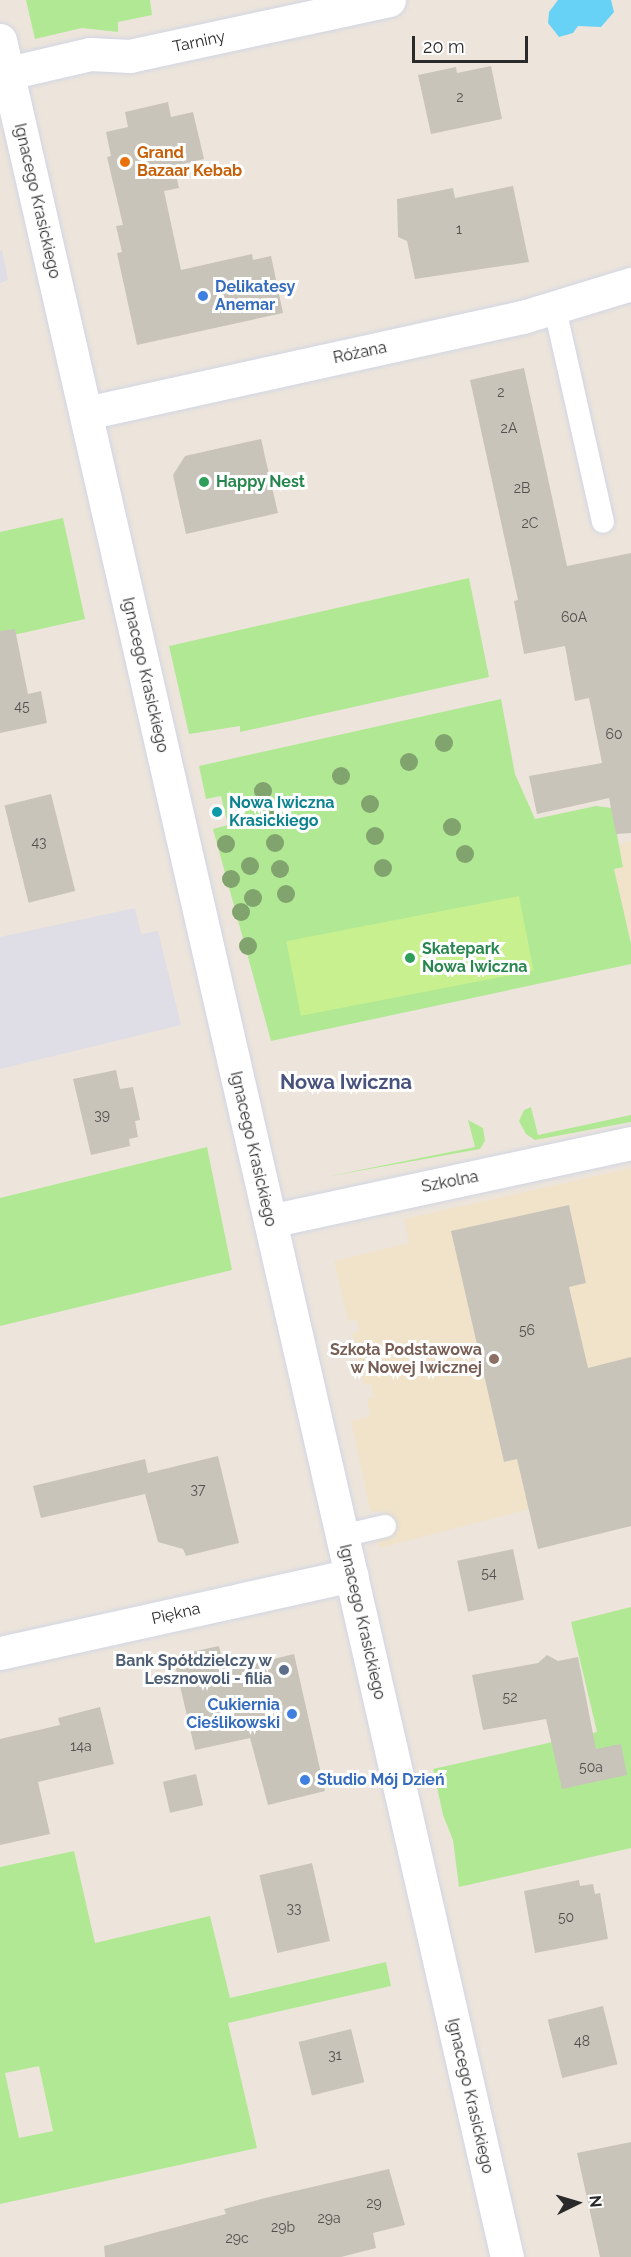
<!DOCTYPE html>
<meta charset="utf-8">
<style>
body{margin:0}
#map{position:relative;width:631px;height:2257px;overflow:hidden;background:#ede5db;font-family:Raleway,sans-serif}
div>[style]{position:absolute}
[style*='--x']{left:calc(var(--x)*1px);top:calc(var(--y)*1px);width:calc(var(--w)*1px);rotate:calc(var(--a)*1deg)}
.industrial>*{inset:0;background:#dfdde5}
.education>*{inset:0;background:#f0e3ca}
.green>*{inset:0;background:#b1e894}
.pitch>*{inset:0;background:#c8f08f;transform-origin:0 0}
.water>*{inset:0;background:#67d2f6}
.building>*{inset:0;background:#c8c4ba;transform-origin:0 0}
.roads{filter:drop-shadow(0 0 2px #d1d5e4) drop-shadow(0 0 2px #d1d5e4)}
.service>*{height:22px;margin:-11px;padding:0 11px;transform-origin:11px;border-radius:11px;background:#fff}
.minor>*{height:33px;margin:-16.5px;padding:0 16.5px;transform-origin:16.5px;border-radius:16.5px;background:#fff}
.tertiary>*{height:33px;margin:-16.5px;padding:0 16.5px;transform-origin:16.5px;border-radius:16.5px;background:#fff}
.trees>*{width:18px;height:18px;margin:-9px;border-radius:50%;background:#81a36e}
.dots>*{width:16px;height:16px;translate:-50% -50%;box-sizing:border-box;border:3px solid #fff;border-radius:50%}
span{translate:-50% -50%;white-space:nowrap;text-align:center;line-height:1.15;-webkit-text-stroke:6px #fff;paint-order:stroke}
.number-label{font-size:14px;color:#52504e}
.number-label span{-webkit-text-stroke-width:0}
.street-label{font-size:16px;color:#2a2a2a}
.food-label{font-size:16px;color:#c56008;font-weight:700}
.left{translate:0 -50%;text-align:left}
.shop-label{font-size:16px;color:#366cbe;font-weight:700}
.right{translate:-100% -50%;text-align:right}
.leisure-label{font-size:16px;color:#27864d;font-weight:700}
.culture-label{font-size:16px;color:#0d838f;font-weight:700}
.education-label{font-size:16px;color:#785e54;font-weight:700}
.service-label{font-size:16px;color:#4e5e75;font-weight:700}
.quarter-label{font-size:20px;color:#48527e;font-weight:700}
.north{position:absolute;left:547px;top:2173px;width:60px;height:60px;-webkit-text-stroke:4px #fff;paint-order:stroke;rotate:85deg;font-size:16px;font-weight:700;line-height:24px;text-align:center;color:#2a2a2a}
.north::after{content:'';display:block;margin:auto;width:21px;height:27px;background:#2a2a2a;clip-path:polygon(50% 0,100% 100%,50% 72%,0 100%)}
.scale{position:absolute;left:412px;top:36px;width:116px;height:27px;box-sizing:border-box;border:3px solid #2a2a2a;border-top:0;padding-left:8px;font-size:18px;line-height:21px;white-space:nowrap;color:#2a2a2a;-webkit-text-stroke:4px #fff;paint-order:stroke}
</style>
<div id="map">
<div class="industrial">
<div style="clip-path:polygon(2px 250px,8px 280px,0 283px,0 251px)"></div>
<div style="clip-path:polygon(135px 908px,141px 934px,158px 931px,181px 1025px,0 1069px,0 937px)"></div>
</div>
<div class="education">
<div style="clip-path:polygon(631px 841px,631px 944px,614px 869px,623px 867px,619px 844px)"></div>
<div style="clip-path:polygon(631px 1168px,631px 1483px,379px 1548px,376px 1539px,387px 1537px,385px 1526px,381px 1511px,371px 1513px,351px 1421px,370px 1416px,367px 1399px,373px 1397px,371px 1384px,364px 1385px,352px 1333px,359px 1332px,357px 1320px,348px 1321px,334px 1261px,409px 1243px,404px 1219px)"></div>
</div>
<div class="green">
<div style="clip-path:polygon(26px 0,150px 0,152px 15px,118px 22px,118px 32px,82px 28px,35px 39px)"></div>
<div style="clip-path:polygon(63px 518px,85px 619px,0 638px,0 532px)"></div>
<div style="clip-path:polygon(469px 578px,489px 677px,240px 732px,240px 726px,189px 734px,169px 646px)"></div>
<div style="clip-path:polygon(501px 699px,515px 774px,535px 819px,596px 806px,612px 808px,623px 867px,614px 869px,631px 944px,631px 964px,271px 1041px,213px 829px,228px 825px,221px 796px,206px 799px,199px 766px)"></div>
<div style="clip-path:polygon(531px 1107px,538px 1135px,631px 1115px,631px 1122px,535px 1140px,526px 1134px,519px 1121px,524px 1110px)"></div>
<div style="clip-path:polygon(468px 1120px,483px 1128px,485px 1141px,480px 1149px,325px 1177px,475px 1147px)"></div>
<div style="clip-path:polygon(207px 1147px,232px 1270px,0 1326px,0 1198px)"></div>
<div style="clip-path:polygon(631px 1607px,631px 1848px,459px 1887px,453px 1840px,443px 1815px,433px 1769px,597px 1732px,571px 1622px)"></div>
<div style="clip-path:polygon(evenodd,74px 1851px,95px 1943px,210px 1916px,230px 1998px,386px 1962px,391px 1986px,228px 2023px,257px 2148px,0 2204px,0 1867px,74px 1851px,39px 2066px,53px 2131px,19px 2138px,5px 2073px,39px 2066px)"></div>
</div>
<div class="pitch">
<div style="left:519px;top:896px;width:76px;height:237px;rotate:79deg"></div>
</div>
<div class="water">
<div style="clip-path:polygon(558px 0,611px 0,614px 12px,601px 27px,578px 26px,573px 33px,559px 37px,548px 23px,549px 12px)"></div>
</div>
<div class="building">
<div style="clip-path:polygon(491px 66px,502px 119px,431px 134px,418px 75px,456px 67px,457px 73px)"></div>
<div style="clip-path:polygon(168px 102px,171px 117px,193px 112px,204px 159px,174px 166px,179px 188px,164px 191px,181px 270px,252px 254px,253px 260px,271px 256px,283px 313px,137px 345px,117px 253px,122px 252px,116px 226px,123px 225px,107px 157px,111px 156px,106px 132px,128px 127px,125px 112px)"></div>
<div style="clip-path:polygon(513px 186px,529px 262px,415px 279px,407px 241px,398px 237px,397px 199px,453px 188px,455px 198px)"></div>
<div style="clip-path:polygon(524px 368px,567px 566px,631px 553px,631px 833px,616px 834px,609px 798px,537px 814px,529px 776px,602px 763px,589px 698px,575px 701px,565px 646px,524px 654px,514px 601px,518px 600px,470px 380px)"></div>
<div style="clip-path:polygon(261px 439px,278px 513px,186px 534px,173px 475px,185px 456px)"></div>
<div style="clip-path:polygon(15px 629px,28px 694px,41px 691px,47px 723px,0 733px,0 631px)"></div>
<div style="left:51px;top:794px;width:100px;height:48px;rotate:76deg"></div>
<div style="clip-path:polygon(116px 1070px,120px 1089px,133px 1087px,140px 1120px,135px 1121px,138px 1137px,129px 1139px,130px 1146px,91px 1155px,73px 1079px)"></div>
<div style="clip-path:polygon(569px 1205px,586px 1283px,569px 1287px,588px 1368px,631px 1357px,631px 1526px,538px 1549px,517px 1459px,504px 1462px,451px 1231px)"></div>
<div style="clip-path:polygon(218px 1456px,239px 1543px,186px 1556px,183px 1549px,158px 1542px,145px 1494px,41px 1518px,33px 1486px,145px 1459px,148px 1473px)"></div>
<div style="left:513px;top:1549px;width:52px;height:57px;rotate:78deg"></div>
<div style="clip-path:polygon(219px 1646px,225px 1671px,294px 1654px,325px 1791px,268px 1805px,250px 1738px,195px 1750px,173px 1656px)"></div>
<div style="clip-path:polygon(547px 1655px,558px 1661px,578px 1657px,596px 1749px,621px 1744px,627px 1775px,562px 1789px,546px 1719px,483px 1730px,472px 1675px,538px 1663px)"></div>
<div style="clip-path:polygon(100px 1707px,114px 1764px,38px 1782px,50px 1834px,0 1845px,0 1739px,60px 1725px,58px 1718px)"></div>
<div style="left:196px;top:1774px;width:32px;height:34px;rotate:77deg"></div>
<div style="left:312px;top:1863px;width:80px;height:54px;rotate:77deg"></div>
<div style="clip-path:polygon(579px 1880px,580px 1886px,593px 1884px,595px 1894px,600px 1893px,608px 1939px,535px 1953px,524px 1891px)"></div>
<div style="left:603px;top:2006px;width:60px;height:57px;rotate:76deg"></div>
<div style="left:351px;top:2029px;width:55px;height:54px;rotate:76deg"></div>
<div style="clip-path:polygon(631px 2142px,631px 2257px,600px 2257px,577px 2153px)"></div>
<div style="clip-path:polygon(389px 2169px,405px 2225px,373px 2233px,376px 2248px,341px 2257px,105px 2257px,104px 2246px,207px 2219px,226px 2214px,224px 2209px,265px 2198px)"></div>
</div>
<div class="roads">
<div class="service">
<div style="--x:555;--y:309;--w:218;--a:77.3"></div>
<div style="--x:342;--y:1536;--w:44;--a:-13.1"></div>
</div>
<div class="minor">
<div style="--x:0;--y:75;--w:92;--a:-13.1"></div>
<div style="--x:90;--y:54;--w:40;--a:2.9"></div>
<div style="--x:130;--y:56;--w:265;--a:-12.2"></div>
<div style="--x:86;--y:413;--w:447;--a:-12.4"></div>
<div style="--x:523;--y:317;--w:113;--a:-17"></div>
<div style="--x:270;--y:1221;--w:369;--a:-12.2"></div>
<div style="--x:0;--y:1653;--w:360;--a:-12.5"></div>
</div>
<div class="tertiary">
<div style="--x:0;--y:40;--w:2274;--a:77.12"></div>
</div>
</div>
<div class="trees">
<div style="left:444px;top:743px"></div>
<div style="left:409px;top:762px"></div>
<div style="left:341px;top:776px"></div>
<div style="left:263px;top:791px"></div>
<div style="left:370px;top:804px"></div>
<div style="left:269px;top:818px"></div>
<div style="left:452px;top:827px"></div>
<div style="left:375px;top:836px"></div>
<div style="left:275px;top:843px"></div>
<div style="left:226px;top:844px"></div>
<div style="left:465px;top:854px"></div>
<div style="left:250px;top:866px"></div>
<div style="left:383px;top:868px"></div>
<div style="left:280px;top:869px"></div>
<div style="left:231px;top:879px"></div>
<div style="left:286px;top:894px"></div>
<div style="left:253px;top:898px"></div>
<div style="left:241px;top:912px"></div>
<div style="left:248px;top:946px"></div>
</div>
<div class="dots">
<div style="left:125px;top:162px;background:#e8710a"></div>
<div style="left:203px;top:296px;background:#3f7fe0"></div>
<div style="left:204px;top:482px;background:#2e9e5b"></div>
<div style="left:217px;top:812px;background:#0f9aa8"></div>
<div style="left:410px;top:958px;background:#2e9e5b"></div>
<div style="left:494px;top:1359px;background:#8d6e63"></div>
<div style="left:284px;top:1670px;background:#5c6f8a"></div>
<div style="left:292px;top:1714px;background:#3f7fe0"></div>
<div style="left:305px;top:1780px;background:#3f7fe0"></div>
</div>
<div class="number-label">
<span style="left:460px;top:97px">2</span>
<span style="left:459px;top:229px">1</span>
<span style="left:501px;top:392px">2</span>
<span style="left:509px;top:428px">2A</span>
<span style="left:522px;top:488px">2B</span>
<span style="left:530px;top:523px">2C</span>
<span style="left:574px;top:617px">60A</span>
<span style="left:22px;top:706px">45</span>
<span style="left:614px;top:734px">60</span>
<span style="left:39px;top:842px">43</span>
<span style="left:102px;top:1115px">39</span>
<span style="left:527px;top:1330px">56</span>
<span style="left:198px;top:1489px">37</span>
<span style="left:489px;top:1573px">54</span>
<span style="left:510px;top:1697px">52</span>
<span style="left:81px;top:1746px">14a</span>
<span style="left:591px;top:1767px">50a</span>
<span style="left:294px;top:1908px">33</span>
<span style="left:566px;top:1917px">50</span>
<span style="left:582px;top:2041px">48</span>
<span style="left:335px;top:2055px">31</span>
<span style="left:374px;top:2203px">29</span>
<span style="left:329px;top:2218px">29a</span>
<span style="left:283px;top:2227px">29b</span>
<span style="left:237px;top:2238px">29c</span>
</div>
<div class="street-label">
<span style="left:199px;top:42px;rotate:-12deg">Tarniny</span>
<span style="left:37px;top:201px;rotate:77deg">Ignacego Krasickiego</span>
<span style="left:360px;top:353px;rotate:-12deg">Różana</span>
<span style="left:145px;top:675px;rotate:77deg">Ignacego Krasickiego</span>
<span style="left:253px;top:1149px;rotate:77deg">Ignacego Krasickiego</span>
<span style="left:450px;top:1182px;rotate:-11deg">Szkolna</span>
<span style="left:176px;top:1614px;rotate:-13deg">Piękna</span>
<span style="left:362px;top:1622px;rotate:77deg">Ignacego Krasickiego</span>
<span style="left:470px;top:2096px;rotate:77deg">Ignacego Krasickiego</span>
</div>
<div class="food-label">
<span class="left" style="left:137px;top:162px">Grand<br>Bazaar Kebab</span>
</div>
<div class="shop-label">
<span class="left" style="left:215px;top:296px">Delikatesy<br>Anemar</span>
<span class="right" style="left:280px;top:1714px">Cukiernia<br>Cieślikowski</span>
<span class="left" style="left:317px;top:1780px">Studio Mój Dzień</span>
</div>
<div class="leisure-label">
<span class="left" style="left:216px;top:482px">Happy Nest</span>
<span class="left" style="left:422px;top:958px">Skatepark<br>Nowa Iwiczna</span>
</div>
<div class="culture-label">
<span class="left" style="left:229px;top:812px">Nowa Iwiczna<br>Krasickiego</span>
</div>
<div class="education-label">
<span class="right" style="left:482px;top:1359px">Szkoła Podstawowa<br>w Nowej Iwicznej</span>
</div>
<div class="service-label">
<span class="right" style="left:272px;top:1670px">Bank Spółdzielczy w<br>Lesznowoli - filia</span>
</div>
<div class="quarter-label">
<span style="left:346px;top:1082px">Nowa Iwiczna</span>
</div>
<div class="north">N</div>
<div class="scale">20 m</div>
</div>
